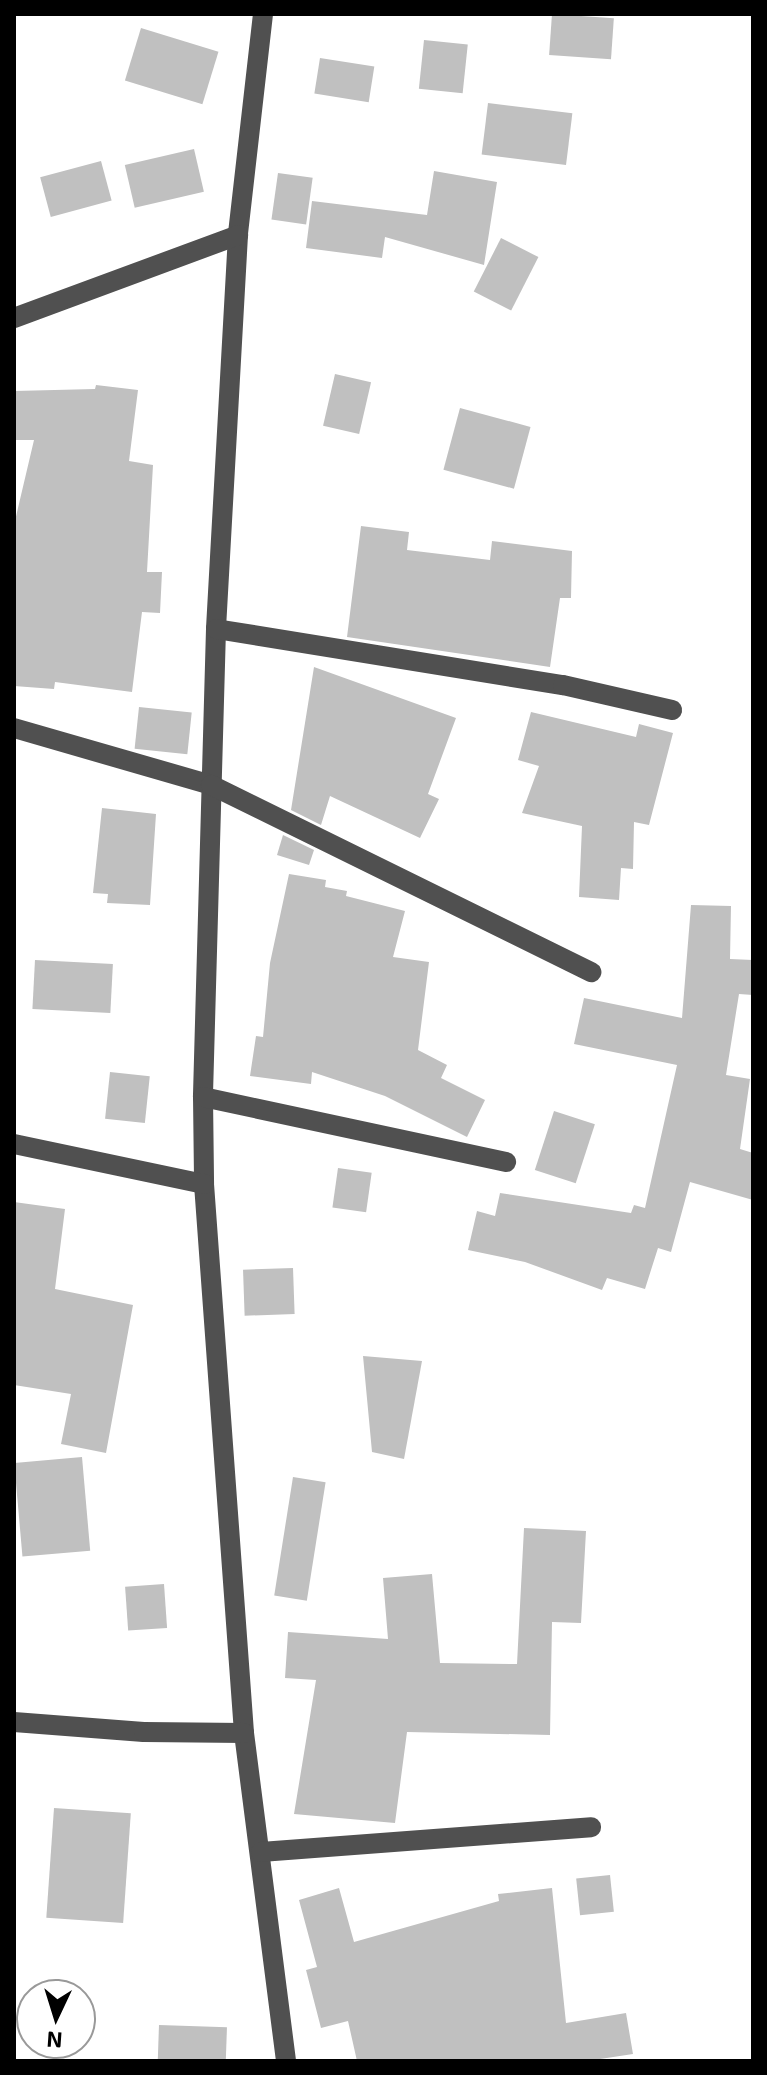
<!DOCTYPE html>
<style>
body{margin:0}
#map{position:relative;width:767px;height:2075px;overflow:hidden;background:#fff;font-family:"Exo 2",sans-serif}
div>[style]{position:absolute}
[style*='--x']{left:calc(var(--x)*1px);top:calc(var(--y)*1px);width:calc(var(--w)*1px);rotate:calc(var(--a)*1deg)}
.building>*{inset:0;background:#c0c0c0;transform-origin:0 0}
.minor>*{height:20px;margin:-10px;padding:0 10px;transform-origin:10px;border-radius:10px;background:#505050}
span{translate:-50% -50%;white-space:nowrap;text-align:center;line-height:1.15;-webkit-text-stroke:8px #fff;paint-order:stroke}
.frame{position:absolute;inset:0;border:16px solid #000;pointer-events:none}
.north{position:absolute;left:16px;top:1979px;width:80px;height:80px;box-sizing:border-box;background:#fff;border:2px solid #999;border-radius:50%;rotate:184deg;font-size:22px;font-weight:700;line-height:32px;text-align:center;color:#000}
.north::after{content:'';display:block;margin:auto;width:28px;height:36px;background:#000;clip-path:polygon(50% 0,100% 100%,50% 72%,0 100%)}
</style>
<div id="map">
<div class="building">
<div style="left:552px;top:14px;width:62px;height:41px;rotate:4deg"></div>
<div style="left:141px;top:28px;width:81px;height:55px;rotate:17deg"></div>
<div style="left:424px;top:40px;width:44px;height:49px;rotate:6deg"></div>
<div style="left:320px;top:58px;width:55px;height:36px;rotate:9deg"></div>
<div style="left:488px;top:103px;width:85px;height:52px;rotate:7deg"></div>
<div style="left:194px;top:149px;width:44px;height:71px;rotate:77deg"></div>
<div style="left:101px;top:161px;width:41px;height:63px;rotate:75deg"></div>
<div style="clip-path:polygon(434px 171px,497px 182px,484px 265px,385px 237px,382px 258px,306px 248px,312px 201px,427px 215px)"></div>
<div style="left:278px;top:173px;width:35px;height:47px;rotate:8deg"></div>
<div style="left:501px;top:238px;width:42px;height:60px;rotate:27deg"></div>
<div style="left:335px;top:374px;width:37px;height:53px;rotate:13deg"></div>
<div style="clip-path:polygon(96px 385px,138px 390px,129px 461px,153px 465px,147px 572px,162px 572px,160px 613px,142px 612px,132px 692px,55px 682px,54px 689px,14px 686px,14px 525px,34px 440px,14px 440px,14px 391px,95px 389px)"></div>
<div style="left:460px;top:408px;width:73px;height:64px;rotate:15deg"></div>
<div style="clip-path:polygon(361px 526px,409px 532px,407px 550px,490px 560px,492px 541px,572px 551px,571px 598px,560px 598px,550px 667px,347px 637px)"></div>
<div style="clip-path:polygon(314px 667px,456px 718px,428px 794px,439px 799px,420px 838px,330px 796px,321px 825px,291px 810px)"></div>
<div style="left:139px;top:707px;width:53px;height:42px;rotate:6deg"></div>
<div style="clip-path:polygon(531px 712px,636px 737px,639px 724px,673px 733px,649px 825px,634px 822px,633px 869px,621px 868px,619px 900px,579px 897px,582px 826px,522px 813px,539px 766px,518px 760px)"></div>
<div style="clip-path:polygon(102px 808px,156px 814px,150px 905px,107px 903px,108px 894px,93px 893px)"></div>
<div style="clip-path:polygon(283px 835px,314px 850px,309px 865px,277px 855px)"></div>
<div style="clip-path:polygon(289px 874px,326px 880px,325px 887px,347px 891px,346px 896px,405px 911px,393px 957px,429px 962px,418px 1050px,447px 1065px,441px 1078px,485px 1100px,467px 1137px,385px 1096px,312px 1072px,311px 1084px,250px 1076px,256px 1036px,263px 1037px,270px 963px)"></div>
<div style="clip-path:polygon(691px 905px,731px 906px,730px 959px,753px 960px,753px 995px,739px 994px,726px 1075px,750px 1079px,740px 1149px,753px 1153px,753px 1200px,690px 1182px,671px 1252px,658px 1248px,645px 1289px,607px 1278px,602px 1290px,525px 1262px,468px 1250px,477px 1211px,495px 1216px,500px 1193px,631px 1213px,634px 1205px,645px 1208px,677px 1065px,574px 1044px,584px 998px,682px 1018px)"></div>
<div style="left:35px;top:960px;width:78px;height:49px;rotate:3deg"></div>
<div style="left:110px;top:1072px;width:40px;height:47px;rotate:6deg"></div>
<div style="left:554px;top:1111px;width:43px;height:62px;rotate:18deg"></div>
<div style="left:338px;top:1168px;width:34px;height:40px;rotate:8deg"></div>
<div style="clip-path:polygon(14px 1202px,65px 1209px,55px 1289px,133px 1305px,106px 1453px,61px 1444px,71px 1394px,14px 1385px)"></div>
<div style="left:293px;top:1268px;width:46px;height:50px;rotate:88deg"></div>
<div style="clip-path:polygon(363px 1356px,422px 1361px,404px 1459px,372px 1452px)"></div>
<div style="left:82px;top:1457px;width:94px;height:68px;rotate:85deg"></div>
<div style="left:293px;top:1477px;width:33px;height:120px;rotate:9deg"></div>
<div style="clip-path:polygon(524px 1528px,586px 1531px,581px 1623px,552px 1622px,550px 1735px,407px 1732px,395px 1823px,294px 1814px,316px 1680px,285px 1678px,288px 1632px,388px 1639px,383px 1578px,432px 1574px,440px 1663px,517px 1664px)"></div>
<div style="left:164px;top:1584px;width:44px;height:39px;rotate:86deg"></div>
<div style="left:54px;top:1808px;width:77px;height:110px;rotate:4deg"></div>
<div style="left:610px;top:1875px;width:37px;height:34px;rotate:84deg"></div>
<div style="clip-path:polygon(339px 1888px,354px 1942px,499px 1901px,498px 1894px,552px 1888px,566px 2023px,626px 2013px,633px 2054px,587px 2061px,357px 2061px,348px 2021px,321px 2028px,306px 1970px,317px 1967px,299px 1900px)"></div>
<div style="left:159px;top:2025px;width:68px;height:36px;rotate:2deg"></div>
</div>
<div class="minor">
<div style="--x:263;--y:14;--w:222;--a:96.5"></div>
<div style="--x:238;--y:235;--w:395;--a:93.2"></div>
<div style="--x:216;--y:629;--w:468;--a:91.6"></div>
<div style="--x:203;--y:1097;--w:87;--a:89.3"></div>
<div style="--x:204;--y:1184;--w:550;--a:85.83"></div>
<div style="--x:244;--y:1733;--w:331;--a:82.7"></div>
<div style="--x:14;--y:318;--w:239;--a:-20.3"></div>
<div style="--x:216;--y:629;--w:351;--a:9.2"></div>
<div style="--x:563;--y:685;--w:112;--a:12.9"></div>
<div style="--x:14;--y:728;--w:205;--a:16.1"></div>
<div style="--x:211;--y:785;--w:424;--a:26.2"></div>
<div style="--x:203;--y:1097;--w:310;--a:12.1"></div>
<div style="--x:14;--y:1144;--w:194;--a:11.9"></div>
<div style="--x:14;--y:1722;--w:130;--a:4.4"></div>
<div style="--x:144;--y:1732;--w:100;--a:0.6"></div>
<div style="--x:261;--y:1852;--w:331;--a:-4.3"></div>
</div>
<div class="frame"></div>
<div class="north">N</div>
</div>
